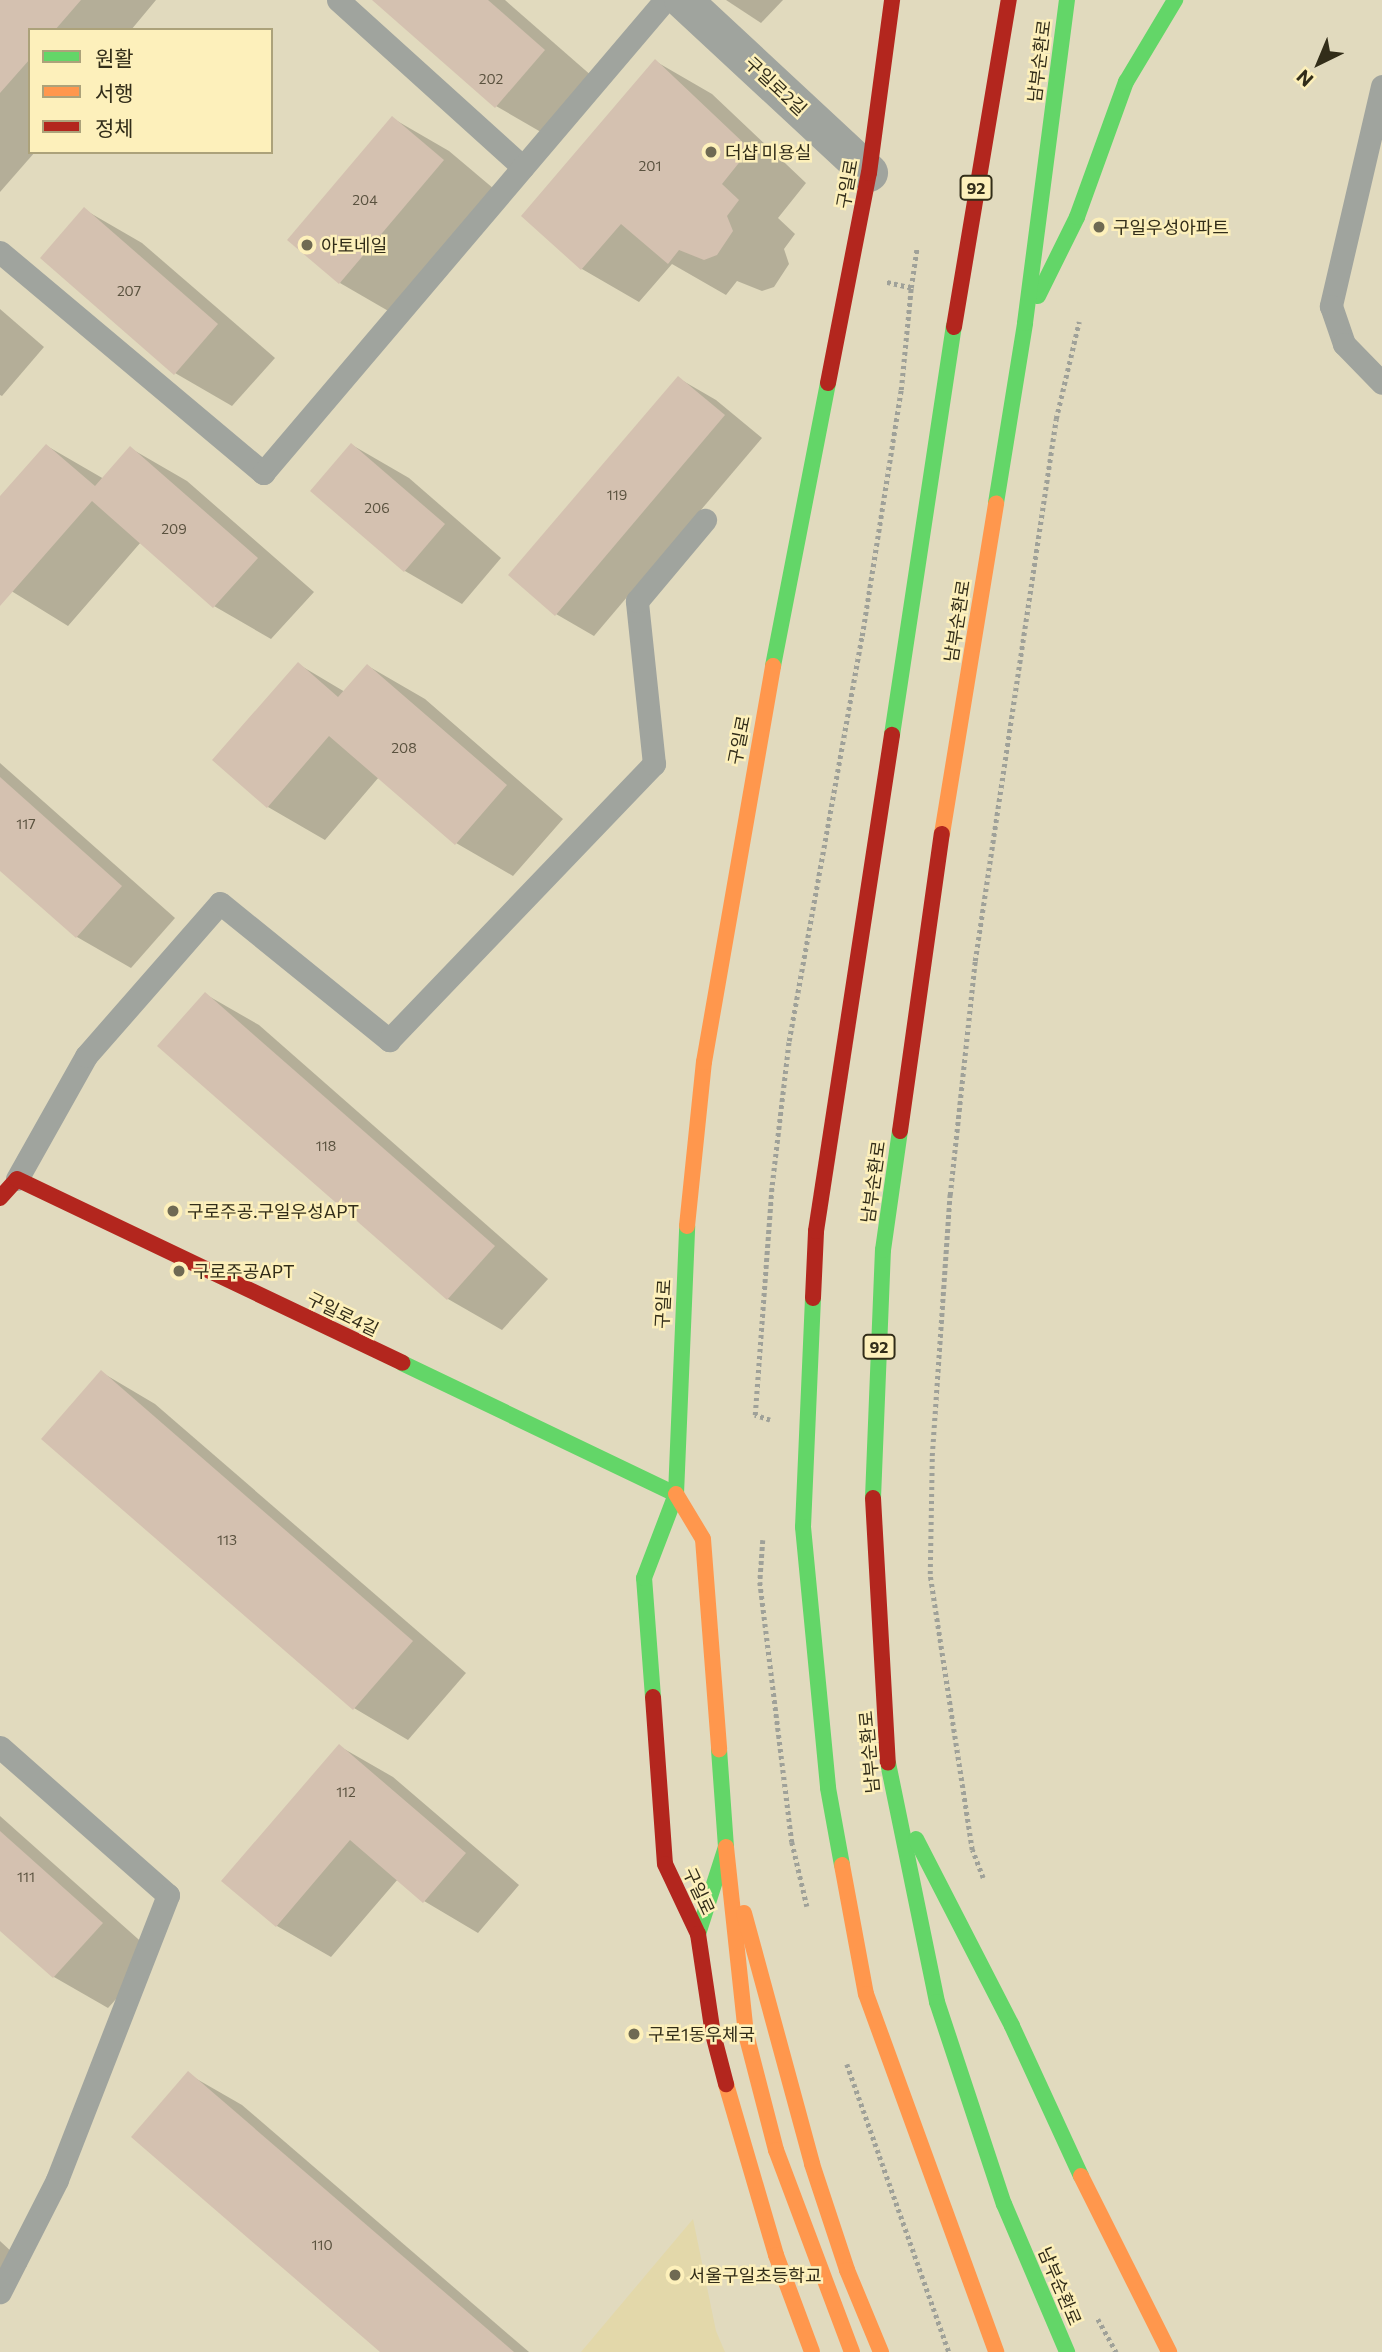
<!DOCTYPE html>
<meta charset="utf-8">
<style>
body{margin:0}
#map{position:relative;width:1382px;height:2352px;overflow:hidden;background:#e1dabe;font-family:Commissioner,"Noto Sans KR",sans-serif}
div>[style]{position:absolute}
.built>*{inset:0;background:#e3d8aa}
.shadow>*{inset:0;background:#0003}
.building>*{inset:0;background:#d4c1b0}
.path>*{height:4.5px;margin-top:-2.25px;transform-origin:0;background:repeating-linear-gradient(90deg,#9fa199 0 3.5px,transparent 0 7px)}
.lane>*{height:23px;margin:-11.5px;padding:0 11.5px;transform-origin:11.5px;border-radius:11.5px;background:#a0a49e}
.street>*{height:38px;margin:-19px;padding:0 19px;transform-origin:19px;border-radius:19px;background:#a0a49e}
.fast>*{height:16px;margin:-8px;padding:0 8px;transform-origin:8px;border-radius:8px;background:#63d668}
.slow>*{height:16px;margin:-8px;padding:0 8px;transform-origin:8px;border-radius:8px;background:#ff974d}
.jam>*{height:16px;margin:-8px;padding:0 8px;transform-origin:8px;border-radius:8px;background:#b3261e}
.dots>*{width:19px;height:19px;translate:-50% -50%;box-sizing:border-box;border:4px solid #fdf0bb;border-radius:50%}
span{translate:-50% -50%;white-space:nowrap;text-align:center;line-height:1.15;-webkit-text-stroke:5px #fdf0bb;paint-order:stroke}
.number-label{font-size:14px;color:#5a523f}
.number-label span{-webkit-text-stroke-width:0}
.shield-label span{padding:2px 5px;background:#fdf0bb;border:2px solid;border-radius:5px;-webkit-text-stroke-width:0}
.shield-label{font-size:16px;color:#322d19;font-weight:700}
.street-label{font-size:18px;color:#322d19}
.poi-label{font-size:18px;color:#322d19}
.left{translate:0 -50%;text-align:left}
.legend{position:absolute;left:28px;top:28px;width:245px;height:126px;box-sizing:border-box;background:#fdf0bb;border:2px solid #aca27a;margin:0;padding:9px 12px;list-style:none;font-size:21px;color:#322d19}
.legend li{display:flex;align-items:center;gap:14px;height:35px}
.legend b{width:35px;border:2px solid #aca27a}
.north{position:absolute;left:1284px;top:28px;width:70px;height:70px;-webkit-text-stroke:5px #fdf0bb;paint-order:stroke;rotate:223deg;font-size:19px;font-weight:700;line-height:28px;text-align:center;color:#322d19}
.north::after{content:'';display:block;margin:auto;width:24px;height:32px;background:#322d19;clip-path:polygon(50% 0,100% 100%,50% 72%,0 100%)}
</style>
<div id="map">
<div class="built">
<div style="clip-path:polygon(693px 2219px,716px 2331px,725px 2352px,581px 2352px)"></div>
</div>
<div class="shadow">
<div style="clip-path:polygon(0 0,156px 0,131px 30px,30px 30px,30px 152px,35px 152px,0 192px)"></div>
<div style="clip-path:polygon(375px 0,505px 0,601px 84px,553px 139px,496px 106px)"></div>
<div style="clip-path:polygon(726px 0,783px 0,761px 23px)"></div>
<div style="clip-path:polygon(655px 61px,712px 94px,806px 183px,778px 218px,795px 234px,784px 249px,789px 264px,774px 287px,762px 291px,737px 281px,726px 295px,672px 264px,639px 302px,582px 269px,523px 216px)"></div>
<div style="clip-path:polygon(392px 118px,449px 151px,500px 194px,397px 316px,340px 283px)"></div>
<div style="clip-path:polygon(85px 210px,142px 243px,275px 358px,232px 406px,175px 373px)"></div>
<div style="clip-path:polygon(0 309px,44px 347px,2px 396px,0 395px)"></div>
<div style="clip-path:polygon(678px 378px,716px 400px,762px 438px,594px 636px,556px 614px)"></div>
<div style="clip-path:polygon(352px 445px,409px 478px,501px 558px,462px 604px,405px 571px)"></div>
<div style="clip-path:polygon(47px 446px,104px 479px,130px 448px,187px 481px,314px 592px,271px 639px,214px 606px,141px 542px,68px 626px,0 584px,0 499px)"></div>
<div style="clip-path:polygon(298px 664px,345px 692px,368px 666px,425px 699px,563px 819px,513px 876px,456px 843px,379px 777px,325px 840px,268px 807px)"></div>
<div style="clip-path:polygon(0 763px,175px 918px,131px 968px,77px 937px,0 868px)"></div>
<div style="clip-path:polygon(205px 994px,259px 1025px,548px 1279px,502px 1330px,448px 1299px,159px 1046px)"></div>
<div style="clip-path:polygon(101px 1372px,155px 1404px,466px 1673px,408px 1740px,354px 1708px)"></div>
<div style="clip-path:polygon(339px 1746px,393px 1777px,519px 1885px,478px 1933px,424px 1901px,398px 1879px,331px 1957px,277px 1926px,224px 1881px)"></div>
<div style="clip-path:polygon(0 1816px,156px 1955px,108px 2008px,54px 1977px,0 1928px)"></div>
<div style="clip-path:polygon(188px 2074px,242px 2105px,529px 2352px,382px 2352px)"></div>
<div style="clip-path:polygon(0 2241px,27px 2266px,0 2296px)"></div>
</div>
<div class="building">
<div style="clip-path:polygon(0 0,81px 0,55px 30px,30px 30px,30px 59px,0 93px)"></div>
<div style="clip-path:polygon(372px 0,488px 0,545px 50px,495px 108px)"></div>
<div style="clip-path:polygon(655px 59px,750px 149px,722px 184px,739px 200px,727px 216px,733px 231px,717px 255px,704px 260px,679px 250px,668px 264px,621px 224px,581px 270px,521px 216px)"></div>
<div style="clip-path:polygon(392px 116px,444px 160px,339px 284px,287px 240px)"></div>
<div style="clip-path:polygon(84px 207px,218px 324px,174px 375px,40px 258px)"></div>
<div style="clip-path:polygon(678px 376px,725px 415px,555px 616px,508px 575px)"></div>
<div style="clip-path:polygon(351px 443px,445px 524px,404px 572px,310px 491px)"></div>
<div style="clip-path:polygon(46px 444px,95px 486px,130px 446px,258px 558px,213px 608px,92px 501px,0 606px,0 496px)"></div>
<div style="clip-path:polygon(298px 662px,338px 697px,367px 664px,507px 785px,455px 845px,329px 736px,267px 808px,212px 760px)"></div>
<div style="clip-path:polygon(0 777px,122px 886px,76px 938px,0 871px)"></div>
<div style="clip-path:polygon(205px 992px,495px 1246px,447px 1300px,157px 1046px)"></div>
<div style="clip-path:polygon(101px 1370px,413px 1641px,353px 1710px,41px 1439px)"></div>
<div style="clip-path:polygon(339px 1744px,466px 1853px,423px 1903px,350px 1840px,276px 1927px,221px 1881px)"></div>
<div style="clip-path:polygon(0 1831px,103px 1923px,53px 1978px,0 1931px)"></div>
<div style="clip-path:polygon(188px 2071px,514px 2352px,380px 2352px,131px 2137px)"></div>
</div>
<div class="path">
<div style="left:911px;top:288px;width:41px;rotate:-81.7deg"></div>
<div style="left:770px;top:1420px;width:16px;rotate:-162deg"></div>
<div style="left:755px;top:1415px;width:231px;rotate:-85.8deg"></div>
<div style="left:772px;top:1185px;width:145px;rotate:-83.3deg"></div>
<div style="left:789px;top:1041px;width:412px;rotate:-79.8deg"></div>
<div style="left:862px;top:636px;width:249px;rotate:-81deg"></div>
<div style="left:901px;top:390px;width:102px;rotate:-84.4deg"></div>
<div style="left:911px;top:288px;width:26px;rotate:-167deg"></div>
<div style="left:763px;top:1540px;width:42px;rotate:94.1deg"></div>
<div style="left:760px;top:1582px;width:262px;rotate:83deg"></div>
<div style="left:792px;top:1842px;width:66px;rotate:76.8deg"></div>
<div style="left:983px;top:1878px;width:30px;rotate:-111deg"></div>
<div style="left:972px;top:1850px;width:279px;rotate:-98.7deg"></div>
<div style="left:930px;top:1574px;width:118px;rotate:-89deg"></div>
<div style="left:932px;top:1456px;width:262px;rotate:-86.1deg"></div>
<div style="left:950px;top:1195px;width:235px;rotate:-83.9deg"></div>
<div style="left:975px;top:961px;width:548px;rotate:-81.5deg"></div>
<div style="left:1056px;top:419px;width:100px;rotate:-76.7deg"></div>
<div style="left:847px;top:2064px;width:306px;rotate:70.5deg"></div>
<div style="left:1098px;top:2319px;width:38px;rotate:61deg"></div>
</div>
<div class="lane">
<div style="left:338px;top:0;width:249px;rotate:42.1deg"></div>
<div style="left:1382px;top:86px;width:226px;rotate:103.1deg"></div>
<div style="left:1331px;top:306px;width:40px;rotate:71.1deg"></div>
<div style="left:1344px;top:344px;width:54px;rotate:45.7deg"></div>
<div style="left:0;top:252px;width:344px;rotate:40deg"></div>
<div style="left:263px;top:473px;width:621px;rotate:-49.64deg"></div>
<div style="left:17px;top:1179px;width:141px;rotate:-60.7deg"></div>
<div style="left:86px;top:1056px;width:203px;rotate:-48.8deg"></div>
<div style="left:220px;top:903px;width:218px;rotate:39deg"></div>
<div style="left:389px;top:1040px;width:383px;rotate:-46.2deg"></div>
<div style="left:654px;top:764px;width:164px;rotate:-96deg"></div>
<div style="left:637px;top:601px;width:106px;rotate:-50deg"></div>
<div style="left:0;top:1747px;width:224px;rotate:41.4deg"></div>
<div style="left:168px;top:1895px;width:306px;rotate:111.3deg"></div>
<div style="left:57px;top:2180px;width:126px;rotate:117deg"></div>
</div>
<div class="street">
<div style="left:683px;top:0;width:254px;rotate:42.9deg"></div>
</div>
<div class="fast">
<div style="left:1038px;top:296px;width:88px;rotate:-63.7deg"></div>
<div style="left:1077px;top:217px;width:144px;rotate:-70.1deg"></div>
<div style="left:1126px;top:82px;width:96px;rotate:-59.1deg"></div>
<div style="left:996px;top:503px;width:182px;rotate:-80.8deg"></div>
<div style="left:1025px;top:323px;width:326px;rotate:-82.6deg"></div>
<div style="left:773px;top:666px;width:288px;rotate:-79deg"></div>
<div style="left:892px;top:735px;width:413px;rotate:-81.4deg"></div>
<div style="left:813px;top:1298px;width:229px;rotate:92.5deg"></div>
<div style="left:803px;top:1527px;width:262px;rotate:84.5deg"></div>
<div style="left:828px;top:1788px;width:78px;rotate:79.7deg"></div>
<div style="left:402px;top:1363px;width:304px;rotate:25.6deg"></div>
<div style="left:873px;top:1498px;width:248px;rotate:-87.7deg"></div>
<div style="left:883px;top:1250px;width:120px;rotate:-81.9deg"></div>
<div style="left:653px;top:1697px;width:119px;rotate:-94.3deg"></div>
<div style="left:644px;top:1578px;width:90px;rotate:-69.1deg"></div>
<div style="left:676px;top:1494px;width:268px;rotate:-87.6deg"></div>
<div style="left:888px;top:1763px;width:244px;rotate:78.4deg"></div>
<div style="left:937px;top:2002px;width:213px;rotate:71.7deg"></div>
<div style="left:1004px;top:2204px;width:161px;rotate:66.9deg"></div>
<div style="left:916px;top:1839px;width:210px;rotate:62.8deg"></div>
<div style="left:1012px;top:2026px;width:165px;rotate:65.3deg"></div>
<div style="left:698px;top:1934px;width:91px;rotate:-72.2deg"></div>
<div style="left:726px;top:1847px;width:98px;rotate:-94.1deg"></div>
</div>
<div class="slow">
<div style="left:942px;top:834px;width:335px;rotate:-80.7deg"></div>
<div style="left:687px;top:1226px;width:165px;rotate:-84.1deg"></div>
<div style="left:704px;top:1062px;width:402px;rotate:-80.1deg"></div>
<div style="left:676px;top:1494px;width:52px;rotate:59deg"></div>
<div style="left:703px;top:1539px;width:211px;rotate:85.6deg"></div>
<div style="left:726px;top:1847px;width:188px;rotate:83.9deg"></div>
<div style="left:746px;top:2034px;width:120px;rotate:75.5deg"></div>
<div style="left:776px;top:2150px;width:216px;rotate:69.4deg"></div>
<div style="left:842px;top:1865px;width:131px;rotate:79.5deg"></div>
<div style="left:866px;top:1994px;width:381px;rotate:70deg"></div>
<div style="left:744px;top:1913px;width:260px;rotate:74.8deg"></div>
<div style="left:812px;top:2164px;width:112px;rotate:71.7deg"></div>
<div style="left:847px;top:2270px;width:89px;rotate:67.5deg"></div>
<div style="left:726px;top:2084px;width:178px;rotate:73.7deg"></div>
<div style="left:776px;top:2255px;width:103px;rotate:69.6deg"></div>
<div style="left:1081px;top:2176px;width:197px;rotate:63.4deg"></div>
</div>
<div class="jam">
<div style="left:954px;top:327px;width:332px;rotate:-80.5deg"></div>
<div style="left:828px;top:383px;width:214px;rotate:-79deg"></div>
<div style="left:869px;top:173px;width:175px;rotate:-82.4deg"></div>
<div style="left:900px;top:1131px;width:300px;rotate:-82deg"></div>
<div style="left:0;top:1198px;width:25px;rotate:-48deg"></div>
<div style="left:17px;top:1179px;width:427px;rotate:25.5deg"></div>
<div style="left:813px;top:1298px;width:67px;rotate:-87.4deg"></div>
<div style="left:816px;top:1231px;width:502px;rotate:-81.29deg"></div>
<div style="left:873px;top:1498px;width:265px;rotate:86.8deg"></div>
<div style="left:653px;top:1697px;width:167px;rotate:85.9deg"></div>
<div style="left:665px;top:1864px;width:77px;rotate:64.8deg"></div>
<div style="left:698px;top:1934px;width:101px;rotate:81.5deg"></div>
<div style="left:713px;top:2034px;width:52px;rotate:75.4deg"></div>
</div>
<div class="dots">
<div style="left:711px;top:152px;background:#6f6a53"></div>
<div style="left:1099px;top:227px;background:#6f6a53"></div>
<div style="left:307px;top:245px;background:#6f6a53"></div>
<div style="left:173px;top:1211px;background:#6f6a53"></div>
<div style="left:179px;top:1271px;background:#6f6a53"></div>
<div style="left:634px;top:2034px;background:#6f6a53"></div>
<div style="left:675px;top:2275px;background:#6f6a53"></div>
</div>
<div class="number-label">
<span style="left:491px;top:79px">202</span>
<span style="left:650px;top:166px">201</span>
<span style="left:365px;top:200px">204</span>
<span style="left:129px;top:291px">207</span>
<span style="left:617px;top:495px">119</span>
<span style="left:377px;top:508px">206</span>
<span style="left:174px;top:529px">209</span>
<span style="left:404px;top:748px">208</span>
<span style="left:26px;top:824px">117</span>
<span style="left:326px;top:1146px">118</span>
<span style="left:227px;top:1540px">113</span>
<span style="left:346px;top:1792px">112</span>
<span style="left:26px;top:1877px">111</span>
<span style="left:322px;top:2245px">110</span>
</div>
<div class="shield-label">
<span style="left:976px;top:188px">92</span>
<span style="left:879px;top:1347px">92</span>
</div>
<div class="street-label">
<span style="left:1039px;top:61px;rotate:-83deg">남부순환로</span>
<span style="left:776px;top:86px;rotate:43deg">구일로2길</span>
<span style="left:847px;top:184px;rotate:-80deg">구일로</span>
<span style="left:957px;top:621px;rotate:-81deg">남부순환로</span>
<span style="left:739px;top:740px;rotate:-79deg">구일로</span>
<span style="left:873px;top:1182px;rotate:-82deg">남부순환로</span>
<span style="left:663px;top:1304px;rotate:-87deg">구일로</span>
<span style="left:343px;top:1314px;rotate:26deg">구일로4길</span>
<span style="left:869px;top:1752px;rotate:-95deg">남부순환로</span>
<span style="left:699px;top:1891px;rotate:65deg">구일로</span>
<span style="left:1060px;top:2286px;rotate:67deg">남부순환로</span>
</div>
<div class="poi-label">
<span class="left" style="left:725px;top:152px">더샵 미용실</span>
<span class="left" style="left:1113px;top:227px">구일우성아파트</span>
<span class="left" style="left:321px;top:245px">아토네일</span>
<span class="left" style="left:187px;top:1211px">구로주공.구일우성APT</span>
<span class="left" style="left:193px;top:1271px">구로주공APT</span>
<span class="left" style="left:648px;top:2034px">구로1동우체국</span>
<span class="left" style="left:689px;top:2275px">서울구일초등학교</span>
</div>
<ul class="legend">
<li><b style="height:9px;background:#63d668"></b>원활</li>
<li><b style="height:9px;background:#ff974d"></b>서행</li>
<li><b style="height:9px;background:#b3261e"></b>정체</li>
</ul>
<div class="north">N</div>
</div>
